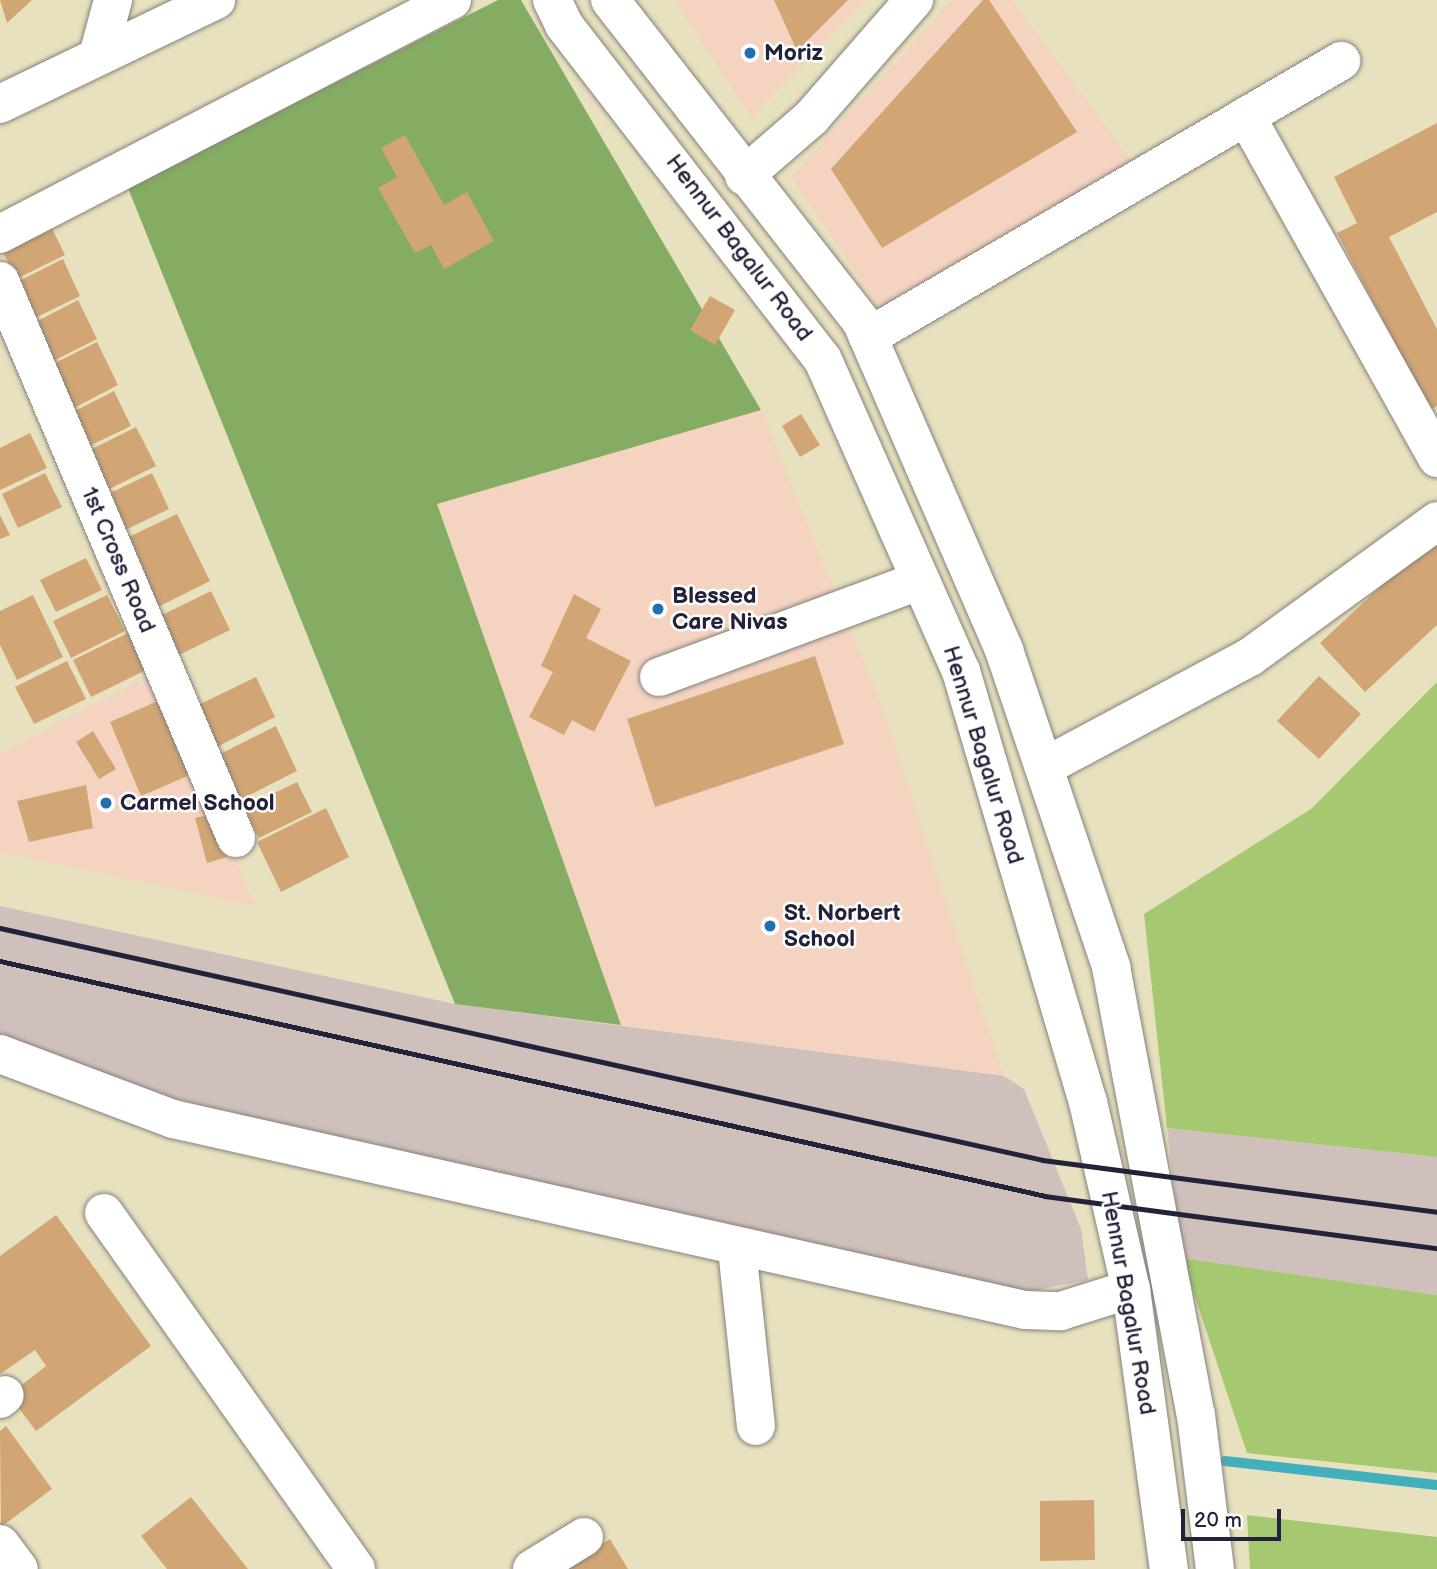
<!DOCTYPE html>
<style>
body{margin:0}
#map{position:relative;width:1437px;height:1569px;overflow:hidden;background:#e8e1bf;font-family:"Balsamiq Sans",sans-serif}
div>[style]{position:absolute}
.built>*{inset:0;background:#f4d3c1}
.industrial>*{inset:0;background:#d0c0bc}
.green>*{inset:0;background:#a5c871}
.forest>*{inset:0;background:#84ac63}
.stream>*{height:10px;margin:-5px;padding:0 5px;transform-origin:5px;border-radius:5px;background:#41b0bc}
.building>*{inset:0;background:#d2a574}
.roads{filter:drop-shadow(0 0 2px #85827d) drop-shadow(0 0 2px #85827d)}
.minor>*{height:38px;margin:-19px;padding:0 19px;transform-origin:19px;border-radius:19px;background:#fff}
.major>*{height:38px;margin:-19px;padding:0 19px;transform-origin:19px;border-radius:19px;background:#fff}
.rail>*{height:5px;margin:-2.5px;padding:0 2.5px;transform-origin:2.5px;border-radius:2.5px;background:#22223b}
.dots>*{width:19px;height:19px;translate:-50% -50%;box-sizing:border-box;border:4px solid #fff;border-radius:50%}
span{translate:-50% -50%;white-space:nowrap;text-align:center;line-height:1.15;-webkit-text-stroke:5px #fff;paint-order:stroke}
.poi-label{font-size:23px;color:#22223b;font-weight:700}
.left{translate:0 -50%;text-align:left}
.street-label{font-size:23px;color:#22223b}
.scale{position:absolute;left:1181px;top:1509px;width:100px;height:32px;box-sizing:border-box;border:4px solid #22223b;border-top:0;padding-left:9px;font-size:21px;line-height:24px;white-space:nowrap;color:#22223b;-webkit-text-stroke:5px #fff;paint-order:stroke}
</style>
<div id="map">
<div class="built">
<div style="clip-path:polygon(675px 0,866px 0,751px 118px)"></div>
<div style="clip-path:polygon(952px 0,1012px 0,1147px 182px,895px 331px,791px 177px)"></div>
<div style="clip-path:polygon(761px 410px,885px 715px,1004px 1076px,621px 1025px,437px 504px)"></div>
<div style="clip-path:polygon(156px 672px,255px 906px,0 852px,0 753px)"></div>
</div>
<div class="industrial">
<div style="clip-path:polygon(0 906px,455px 1004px,1004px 1076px,1024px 1089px,1081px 1229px,1088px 1280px,1010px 1295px,158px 1095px,0 1051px)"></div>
<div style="clip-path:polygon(1167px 1128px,1437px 1157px,1437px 1295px,1182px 1258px)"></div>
</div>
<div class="green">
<div style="clip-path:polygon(1437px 682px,1437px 1157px,1167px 1128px,1144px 914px,1311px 809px)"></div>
<div style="clip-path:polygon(1182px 1258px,1437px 1295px,1437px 1473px,1247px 1453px)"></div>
<div style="clip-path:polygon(1247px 1515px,1437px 1537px,1437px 1569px,1250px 1569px)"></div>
</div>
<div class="forest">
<div style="clip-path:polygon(498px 0,521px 0,761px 410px,437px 504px,621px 1025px,455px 1004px,128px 188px)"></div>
</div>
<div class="stream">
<div style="left:1225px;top:1461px;width:213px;rotate:6.5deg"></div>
</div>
<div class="building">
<div style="clip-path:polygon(0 0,32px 0,7px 23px)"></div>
<div style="clip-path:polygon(774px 0,848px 0,797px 51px)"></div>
<div style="clip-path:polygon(983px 0,989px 0,1077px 132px,882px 248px,831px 169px)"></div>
<div style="clip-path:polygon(1437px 123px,1437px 212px,1389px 237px,1437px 329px,1437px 406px,1430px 410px,1337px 233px,1357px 223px,1334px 177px)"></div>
<div style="clip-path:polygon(405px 135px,444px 205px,467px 192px,494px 241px,444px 269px,431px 245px,415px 253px,378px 188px,397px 177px,381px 148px)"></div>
<div style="clip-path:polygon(47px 218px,65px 255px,16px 279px,0 246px)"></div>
<div style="clip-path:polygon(63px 259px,80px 296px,33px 319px,15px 283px)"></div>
<div style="clip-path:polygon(710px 296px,735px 310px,715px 345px,690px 330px)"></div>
<div style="clip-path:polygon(78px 300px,97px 339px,49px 363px,30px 325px)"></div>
<div style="clip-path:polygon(97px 342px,118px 385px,70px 410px,49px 366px)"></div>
<div style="clip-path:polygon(114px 391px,131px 426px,83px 449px,67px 415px)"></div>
<div style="clip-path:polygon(801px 414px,820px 445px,800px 457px,782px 426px)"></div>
<div style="clip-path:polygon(136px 427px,156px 466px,103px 492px,84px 453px)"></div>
<div style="clip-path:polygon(30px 433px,47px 468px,0 490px,0 448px)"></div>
<div style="clip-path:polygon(45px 473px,62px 507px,18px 528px,2px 494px)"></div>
<div style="clip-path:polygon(152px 473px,169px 509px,123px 531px,106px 495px)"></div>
<div style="clip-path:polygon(177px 514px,210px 581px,154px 609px,120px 541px)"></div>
<div style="clip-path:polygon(0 515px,10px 535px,0 539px)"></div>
<div style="clip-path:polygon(1437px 534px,1437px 625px,1365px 692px,1320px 643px)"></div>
<div style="clip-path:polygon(86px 558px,102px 590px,56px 612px,40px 580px)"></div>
<div style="clip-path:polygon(211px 591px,230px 630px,179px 655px,160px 616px)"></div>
<div style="clip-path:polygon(574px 594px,601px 609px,586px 638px,631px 661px,594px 732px,572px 720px,564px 735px,529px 717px,553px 672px,541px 666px)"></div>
<div style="clip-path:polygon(33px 595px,63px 657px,17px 680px,0 645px,0 611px)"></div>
<div style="clip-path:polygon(107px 595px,125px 631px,71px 658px,53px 621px)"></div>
<div style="clip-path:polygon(128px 633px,146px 670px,91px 697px,73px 660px)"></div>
<div style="clip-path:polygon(815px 656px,844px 744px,655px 807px,627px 719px)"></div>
<div style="clip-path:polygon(67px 661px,86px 699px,34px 724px,15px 687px)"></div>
<div style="clip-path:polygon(1319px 676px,1361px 714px,1319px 759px,1277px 721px)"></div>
<div style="clip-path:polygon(256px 677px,275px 717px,217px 747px,196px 706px)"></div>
<div style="clip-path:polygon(167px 697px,199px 771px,141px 796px,110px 722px)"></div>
<div style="clip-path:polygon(276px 726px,297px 771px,238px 801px,216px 756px)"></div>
<div style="clip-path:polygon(93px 731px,116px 769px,99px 779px,76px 742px)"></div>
<div style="clip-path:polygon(297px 782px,312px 812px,259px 838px,244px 808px)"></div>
<div style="clip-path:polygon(86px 785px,93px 828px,29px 842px,17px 801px)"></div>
<div style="clip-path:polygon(326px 808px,349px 857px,281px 892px,257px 842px)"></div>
<div style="clip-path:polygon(215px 813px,227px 857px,207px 863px,195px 818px)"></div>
<div style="clip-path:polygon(56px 1215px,151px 1346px,36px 1431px,9px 1395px,46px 1366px,35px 1350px,0 1374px,0 1256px)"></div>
<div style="clip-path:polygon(6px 1426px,52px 1489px,1px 1527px,0 1431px)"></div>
<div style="clip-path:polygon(191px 1497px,248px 1569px,167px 1569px,141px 1536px)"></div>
<div style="clip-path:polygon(1094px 1500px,1095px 1560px,1040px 1561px,1040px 1501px)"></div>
<div style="clip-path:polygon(610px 1539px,628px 1569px,560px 1569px)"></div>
</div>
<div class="roads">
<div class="minor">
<div style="left:99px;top:52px;width:54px;rotate:-74.9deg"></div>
<div style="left:0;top:104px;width:240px;rotate:-25.7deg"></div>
<div style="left:1246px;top:116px;width:392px;rotate:60.8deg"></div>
<div style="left:744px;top:176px;width:89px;rotate:-40.9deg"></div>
<div style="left:811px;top:118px;width:157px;rotate:-48.9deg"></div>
<div style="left:0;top:234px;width:509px;rotate:-27.37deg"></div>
<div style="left:0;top:281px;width:605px;rotate:67.04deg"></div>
<div style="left:868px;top:337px;width:548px;rotate:-30.26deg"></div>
<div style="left:659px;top:677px;width:279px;rotate:-20.3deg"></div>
<div style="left:1044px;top:767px;width:234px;rotate:-28.1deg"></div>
<div style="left:1250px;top:657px;width:231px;rotate:-36deg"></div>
<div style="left:0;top:1054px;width:185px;rotate:20.6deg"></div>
<div style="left:173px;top:1119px;width:873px;rotate:12.64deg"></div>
<div style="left:1025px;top:1310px;width:36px;rotate:2deg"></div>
<div style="left:1061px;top:1311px;width:73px;rotate:-17.4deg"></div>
<div style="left:104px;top:1213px;width:436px;rotate:54.7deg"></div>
<div style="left:737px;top:1249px;width:178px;rotate:83.9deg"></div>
<div style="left:0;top:1399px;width:6px;rotate:-39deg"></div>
<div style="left:0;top:1544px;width:31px;rotate:53deg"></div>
<div style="left:532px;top:1569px;width:61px;rotate:-31.6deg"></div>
</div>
<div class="major">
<div style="left:552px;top:0;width:28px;rotate:64deg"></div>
<div style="left:564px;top:25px;width:423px;rotate:52.3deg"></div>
<div style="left:823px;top:360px;width:340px;rotate:66.1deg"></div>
<div style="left:961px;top:671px;width:449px;rotate:73.6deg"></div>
<div style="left:1088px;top:1102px;width:192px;rotate:77.1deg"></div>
<div style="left:1131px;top:1289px;width:283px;rotate:82.3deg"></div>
<div style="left:610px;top:0;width:410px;rotate:52deg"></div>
<div style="left:862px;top:323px;width:357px;rotate:66.5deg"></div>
<div style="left:1004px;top:650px;width:335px;rotate:71.3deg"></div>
<div style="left:1111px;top:967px;width:456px;rotate:79.3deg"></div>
<div style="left:1196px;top:1415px;width:155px;rotate:83deg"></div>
</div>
</div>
<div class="rail">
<div style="left:0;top:928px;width:1068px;rotate:12.54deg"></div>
<div style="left:1043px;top:1160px;width:397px;rotate:7.5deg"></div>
<div style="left:0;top:961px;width:1071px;rotate:12.67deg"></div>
<div style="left:1045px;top:1196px;width:395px;rotate:7.6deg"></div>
</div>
<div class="dots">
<div style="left:750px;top:53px;background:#1f6fb2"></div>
<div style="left:658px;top:609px;background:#1f6fb2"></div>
<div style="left:106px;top:803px;background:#1f6fb2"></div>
<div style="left:770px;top:926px;background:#1f6fb2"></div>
</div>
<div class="poi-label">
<span class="left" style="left:764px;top:53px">Moriz</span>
<span class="left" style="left:672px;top:609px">Blessed<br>Care Nivas</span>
<span class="left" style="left:120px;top:803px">Carmel School</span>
<span class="left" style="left:784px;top:926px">St. Norbert<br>School</span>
</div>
<div class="street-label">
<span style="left:739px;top:248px;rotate:53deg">Hennur Bagalur Road</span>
<span style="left:118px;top:560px;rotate:67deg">1st Cross Road</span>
<span style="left:983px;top:755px;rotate:73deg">Hennur Bagalur Road</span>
<span style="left:1128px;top:1303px;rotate:80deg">Hennur Bagalur Road</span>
</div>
<div class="scale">20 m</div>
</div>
